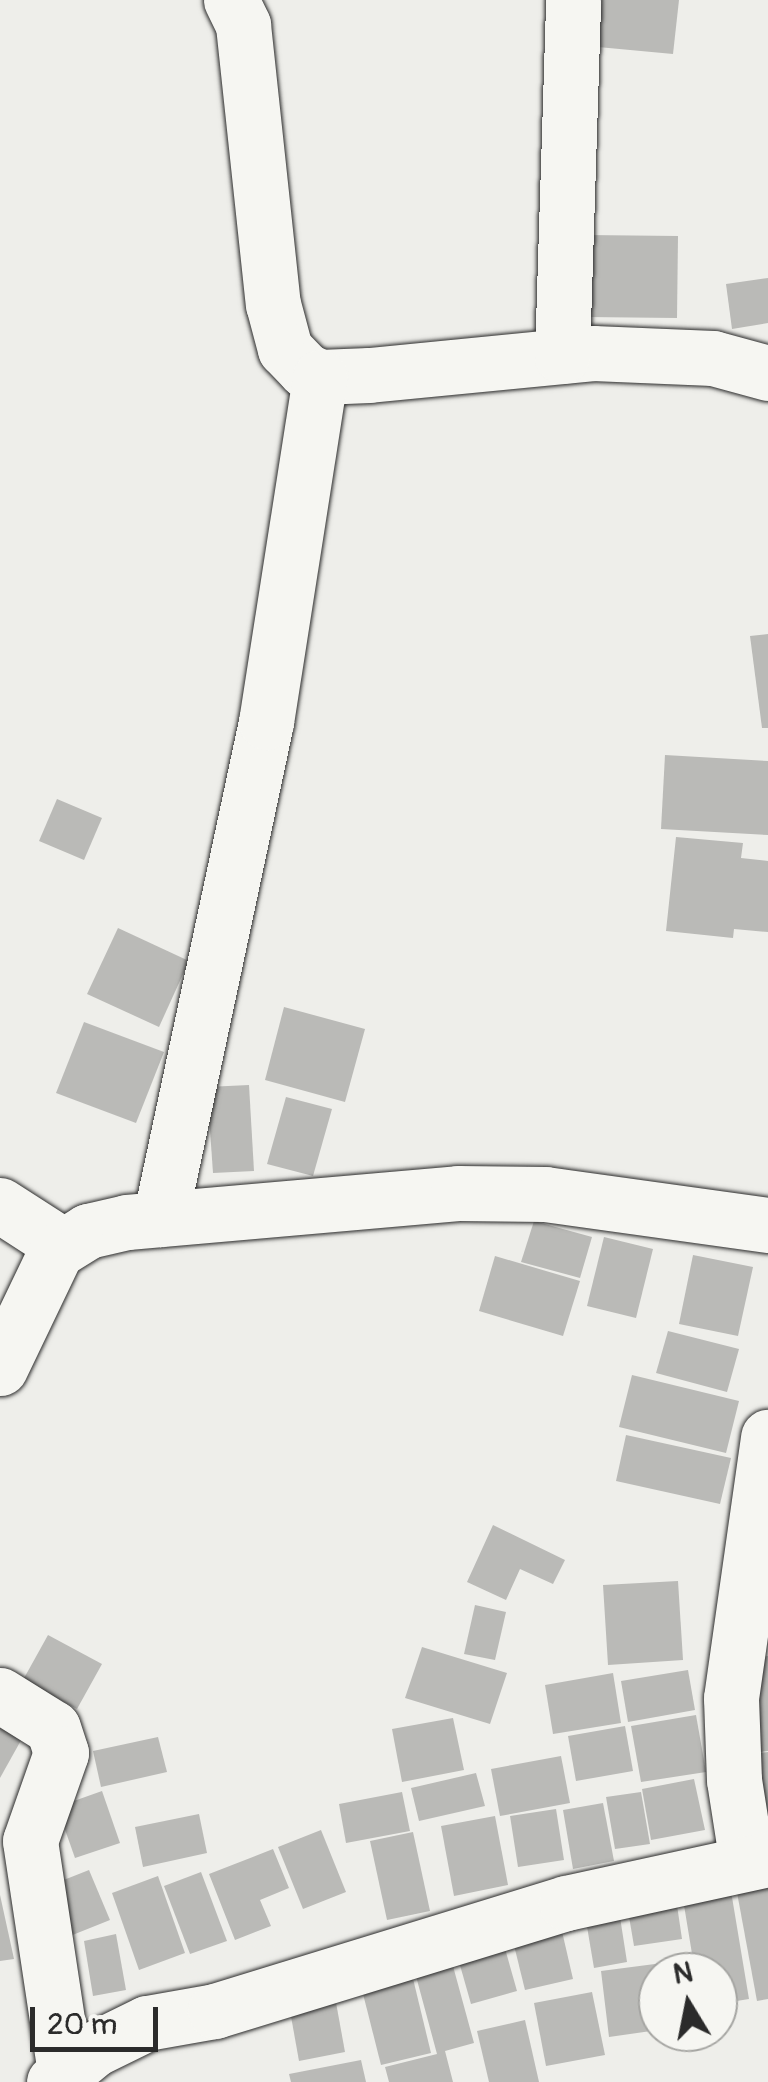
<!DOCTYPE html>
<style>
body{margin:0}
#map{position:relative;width:768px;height:2082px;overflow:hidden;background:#eeeeea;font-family:Pangolin,sans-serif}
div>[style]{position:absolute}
.building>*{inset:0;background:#babab7}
.roads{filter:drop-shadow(0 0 2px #2b2b2b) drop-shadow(0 0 2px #2b2b2b)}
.minor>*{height:55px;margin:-27.5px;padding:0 27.5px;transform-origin:27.5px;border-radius:27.5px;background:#f6f6f2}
span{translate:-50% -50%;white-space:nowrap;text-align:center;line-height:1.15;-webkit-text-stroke:8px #f6f6f2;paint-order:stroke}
.north{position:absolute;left:638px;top:1952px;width:100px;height:100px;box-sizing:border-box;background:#f6f6f2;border:2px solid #a5a5a2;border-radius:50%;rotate:350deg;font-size:28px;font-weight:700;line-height:40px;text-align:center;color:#2b2b2b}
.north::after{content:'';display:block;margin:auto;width:35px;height:45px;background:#2b2b2b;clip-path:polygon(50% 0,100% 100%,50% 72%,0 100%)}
.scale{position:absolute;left:30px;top:2007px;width:128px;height:45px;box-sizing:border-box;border:5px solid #2b2b2b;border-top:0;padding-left:12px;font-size:30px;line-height:35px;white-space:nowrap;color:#2b2b2b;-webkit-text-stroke:8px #f6f6f2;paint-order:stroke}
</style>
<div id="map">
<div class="building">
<div style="clip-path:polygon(602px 0,679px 0,673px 54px,598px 47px)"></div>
<div style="clip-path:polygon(587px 235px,678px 236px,677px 318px,585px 317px)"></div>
<div style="clip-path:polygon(768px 278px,768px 323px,732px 329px,726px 284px)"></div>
<div style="clip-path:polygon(768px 634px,768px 728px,762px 728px,750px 636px)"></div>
<div style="clip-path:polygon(665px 755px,768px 761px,768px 835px,661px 829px)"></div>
<div style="clip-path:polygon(57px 799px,102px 818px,84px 860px,39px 841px)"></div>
<div style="clip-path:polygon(676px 837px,743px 843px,741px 858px,768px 861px,768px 932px,734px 929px,733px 938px,666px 931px)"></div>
<div style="clip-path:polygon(118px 928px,189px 961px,159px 1027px,87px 994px)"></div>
<div style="clip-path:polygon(284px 1007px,365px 1029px,345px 1102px,265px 1080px)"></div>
<div style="clip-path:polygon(84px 1022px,164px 1052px,136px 1123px,56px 1093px)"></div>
<div style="clip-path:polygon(249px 1085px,254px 1171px,213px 1173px,207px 1087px)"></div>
<div style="clip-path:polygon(286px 1097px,332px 1109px,313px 1176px,267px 1164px)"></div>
<div style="clip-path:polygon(534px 1221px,592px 1237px,580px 1278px,521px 1262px)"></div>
<div style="clip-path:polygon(604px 1237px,653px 1249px,636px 1318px,587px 1306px)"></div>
<div style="clip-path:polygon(693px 1255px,753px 1267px,738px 1336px,679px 1324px)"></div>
<div style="clip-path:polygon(495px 1256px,580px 1281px,563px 1336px,479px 1311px)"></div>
<div style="clip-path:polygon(668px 1331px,739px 1349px,727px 1392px,656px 1373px)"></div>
<div style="clip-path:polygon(632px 1375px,739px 1401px,726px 1453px,619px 1427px)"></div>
<div style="clip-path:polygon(626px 1435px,731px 1458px,720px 1504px,616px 1481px)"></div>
<div style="clip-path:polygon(493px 1525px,565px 1560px,553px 1584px,520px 1569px,506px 1600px,467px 1582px)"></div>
<div style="clip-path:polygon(678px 1581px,683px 1660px,608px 1665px,603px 1585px)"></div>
<div style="clip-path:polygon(475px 1605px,506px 1612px,495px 1660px,464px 1654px)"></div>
<div style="clip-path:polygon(48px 1635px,102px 1664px,77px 1709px,23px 1680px)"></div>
<div style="clip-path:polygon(422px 1647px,507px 1673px,490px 1724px,405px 1698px)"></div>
<div style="clip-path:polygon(768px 1656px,768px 1751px,747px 1753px,737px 1659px)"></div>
<div style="clip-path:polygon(688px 1670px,695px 1710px,628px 1722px,621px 1681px)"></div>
<div style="clip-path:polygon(613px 1673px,621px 1723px,553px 1734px,545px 1685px)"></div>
<div style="clip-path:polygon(0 1711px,29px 1726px,0 1778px)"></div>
<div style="clip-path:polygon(696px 1715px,706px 1772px,641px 1782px,631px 1726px)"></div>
<div style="clip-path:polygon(453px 1718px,464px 1770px,402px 1782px,392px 1729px)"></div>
<div style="clip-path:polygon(625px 1726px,633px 1771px,576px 1781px,568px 1736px)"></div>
<div style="clip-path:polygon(158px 1737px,167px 1772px,101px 1787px,93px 1751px)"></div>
<div style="clip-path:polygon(768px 1752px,768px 1828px,740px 1756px)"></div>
<div style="clip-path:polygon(561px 1756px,570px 1803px,500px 1816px,491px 1769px)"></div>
<div style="clip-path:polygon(476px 1773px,485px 1806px,419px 1821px,411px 1788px)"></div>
<div style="clip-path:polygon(694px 1779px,705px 1830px,651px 1840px,642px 1789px)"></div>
<div style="clip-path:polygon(102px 1791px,120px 1843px,75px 1858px,57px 1807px)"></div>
<div style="clip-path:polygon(402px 1792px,410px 1831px,346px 1843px,339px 1804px)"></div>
<div style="clip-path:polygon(641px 1792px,650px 1844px,615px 1849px,606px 1797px)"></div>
<div style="clip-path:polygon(603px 1803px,614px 1861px,573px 1869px,563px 1810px)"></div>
<div style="clip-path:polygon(556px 1809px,564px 1860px,518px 1867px,510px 1816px)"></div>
<div style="clip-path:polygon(199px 1814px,207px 1853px,143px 1867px,135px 1827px)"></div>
<div style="clip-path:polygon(495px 1816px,508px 1885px,454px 1896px,441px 1826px)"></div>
<div style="clip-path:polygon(321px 1830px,346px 1892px,303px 1909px,278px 1847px)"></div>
<div style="clip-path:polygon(413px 1832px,430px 1911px,387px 1920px,370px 1841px)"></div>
<div style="clip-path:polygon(273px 1849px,289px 1888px,260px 1900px,271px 1926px,235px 1940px,209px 1874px)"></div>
<div style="clip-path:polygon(89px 1870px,110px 1920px,65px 1938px,46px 1887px)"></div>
<div style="clip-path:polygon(201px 1872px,227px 1941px,190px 1954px,164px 1886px)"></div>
<div style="clip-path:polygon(158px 1876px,185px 1953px,139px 1970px,112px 1893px)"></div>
<div style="clip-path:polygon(729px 1879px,749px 1999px,718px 2004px,718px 1972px,695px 1972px,681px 1887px)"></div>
<div style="clip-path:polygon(768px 1881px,768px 1999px,757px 2001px,736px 1887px)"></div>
<div style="clip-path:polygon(674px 1885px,682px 1939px,634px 1946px,625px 1893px)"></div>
<div style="clip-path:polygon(0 1895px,14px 1959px,0 1961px)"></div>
<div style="clip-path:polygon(617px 1898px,627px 1962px,594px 1968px,583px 1903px)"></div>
<div style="clip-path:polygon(558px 1914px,573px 1979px,525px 1990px,509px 1925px)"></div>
<div style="clip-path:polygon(500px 1931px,517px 1991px,471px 2004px,454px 1944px)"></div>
<div style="clip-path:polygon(116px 1934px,126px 1990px,93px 1996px,84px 1941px)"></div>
<div style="clip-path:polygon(447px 1944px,474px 2043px,445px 2051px,453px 2082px,389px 2082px,385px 2067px,437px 2054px,410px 1954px)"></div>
<div style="clip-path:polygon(408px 1958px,431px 2053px,381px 2065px,357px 1970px)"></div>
<div style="clip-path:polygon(678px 1961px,680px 1972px,658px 1972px,658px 2030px,609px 2037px,601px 1971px)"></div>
<div style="clip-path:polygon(333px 1986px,345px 2052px,299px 2061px,287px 1994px)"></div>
<div style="clip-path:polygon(592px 1992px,605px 2055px,546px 2066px,534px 2003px)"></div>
<div style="clip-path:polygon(525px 2020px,539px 2082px,489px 2082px,477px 2031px)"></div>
<div style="clip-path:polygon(361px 2060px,366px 2082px,291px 2082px,289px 2074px)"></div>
</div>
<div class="roads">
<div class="minor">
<div style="left:231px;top:0;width:28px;rotate:64deg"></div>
<div style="left:243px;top:25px;width:281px;rotate:83.9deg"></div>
<div style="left:273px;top:304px;width:47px;rotate:75.1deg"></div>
<div style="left:285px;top:349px;width:29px;rotate:46deg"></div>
<div style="left:305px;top:370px;width:17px;rotate:25deg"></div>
<div style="left:320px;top:377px;width:49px;rotate:-2.3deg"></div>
<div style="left:369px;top:375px;width:225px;rotate:-5.6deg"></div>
<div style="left:593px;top:353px;width:120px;rotate:2.4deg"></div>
<div style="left:713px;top:358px;width:57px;rotate:15.3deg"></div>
<div style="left:562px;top:356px;width:356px;rotate:-88.2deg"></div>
<div style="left:0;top:1205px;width:74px;rotate:32.8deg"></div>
<div style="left:160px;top:1219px;width:508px;rotate:-77.96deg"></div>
<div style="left:266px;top:722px;width:349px;rotate:-81.1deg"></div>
<div style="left:0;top:1368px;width:130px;rotate:-64.4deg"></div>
<div style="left:56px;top:1251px;width:38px;rotate:-32deg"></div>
<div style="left:88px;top:1231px;width:40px;rotate:-13deg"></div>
<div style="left:127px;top:1222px;width:332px;rotate:-5deg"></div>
<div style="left:458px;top:1193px;width:87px;rotate:0.7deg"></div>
<div style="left:545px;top:1194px;width:225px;rotate:7.9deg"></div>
<div style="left:0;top:1695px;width:62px;rotate:31.9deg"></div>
<div style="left:53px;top:1728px;width:26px;rotate:72deg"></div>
<div style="left:61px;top:1753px;width:93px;rotate:109.4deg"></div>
<div style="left:30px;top:1841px;width:234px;rotate:81.4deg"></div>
<div style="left:747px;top:1863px;width:84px;rotate:-98.9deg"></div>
<div style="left:734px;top:1780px;width:82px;rotate:-92.1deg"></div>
<div style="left:731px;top:1698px;width:264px;rotate:-81.9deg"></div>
<div style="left:54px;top:2082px;width:52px;rotate:-39.5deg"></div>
<div style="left:94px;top:2049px;width:59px;rotate:-26.1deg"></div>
<div style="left:147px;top:2023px;width:69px;rotate:-10deg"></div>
<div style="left:215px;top:2011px;width:367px;rotate:-17.1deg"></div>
<div style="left:566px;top:1903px;width:207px;rotate:-12.3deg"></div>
</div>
</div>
<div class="north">N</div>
<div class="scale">20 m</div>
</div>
